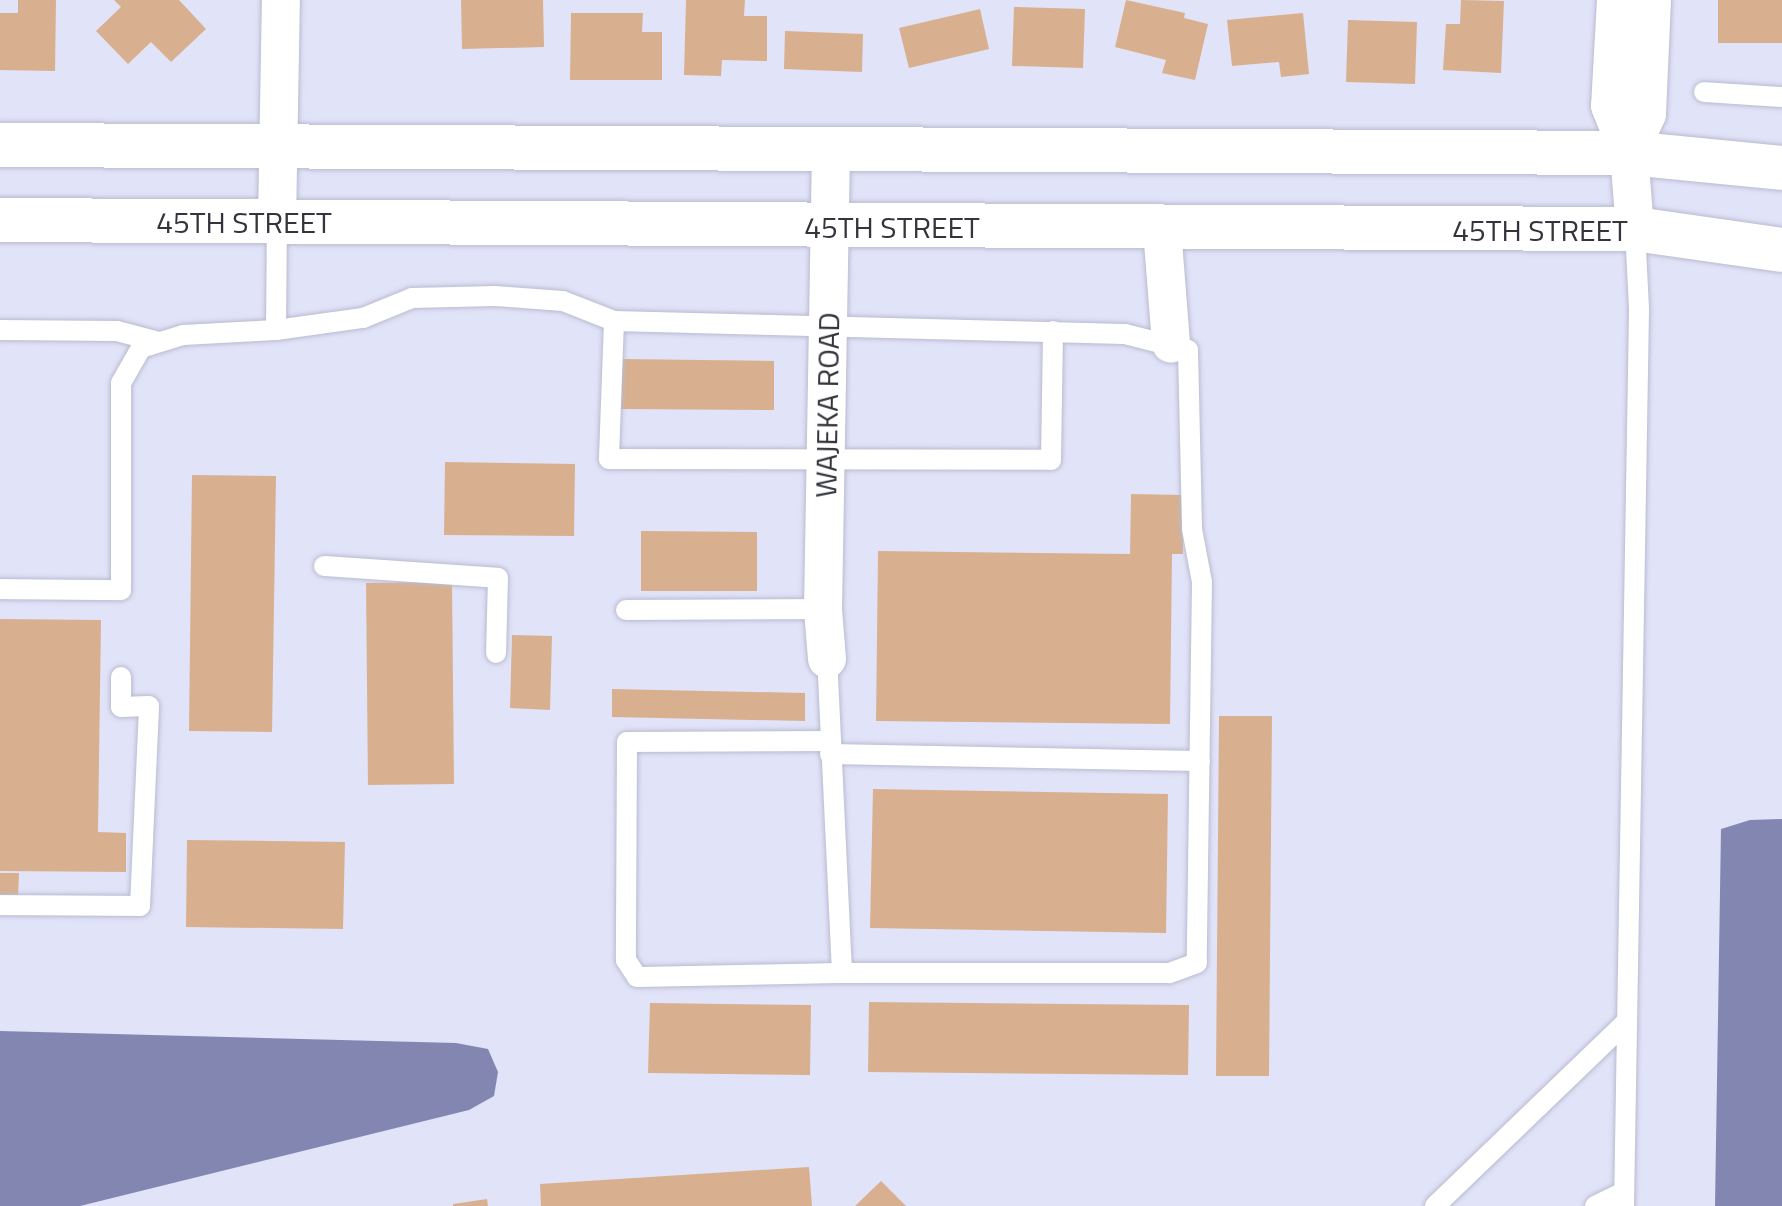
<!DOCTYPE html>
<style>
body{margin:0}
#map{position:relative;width:1782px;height:1206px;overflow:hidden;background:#e1e3f8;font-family:"Titillium Web",sans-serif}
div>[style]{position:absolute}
.water>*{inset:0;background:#8486b2}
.building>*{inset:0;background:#d8b08f}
.roads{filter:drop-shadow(0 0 2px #b9bbcf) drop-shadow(0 0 2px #b9bbcf)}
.lane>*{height:20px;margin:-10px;padding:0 10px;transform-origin:10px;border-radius:10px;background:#fff}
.street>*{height:38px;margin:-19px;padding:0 19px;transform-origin:19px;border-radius:19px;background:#fff}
.secondary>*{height:44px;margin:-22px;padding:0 22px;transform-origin:22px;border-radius:22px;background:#fff}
span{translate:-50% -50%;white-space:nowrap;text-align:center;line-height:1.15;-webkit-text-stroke:7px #fff;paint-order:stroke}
.street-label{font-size:30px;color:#33343c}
</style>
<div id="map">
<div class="water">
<div style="clip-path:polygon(1782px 819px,1782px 1206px,1715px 1206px,1721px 829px,1750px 820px)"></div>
<div style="clip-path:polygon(0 1031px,456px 1043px,488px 1049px,498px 1072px,494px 1096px,469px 1110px,80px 1206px,0 1206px)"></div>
</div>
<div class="building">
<div style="clip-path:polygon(18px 0,56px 0,55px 71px,0 70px,0 13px,18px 13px)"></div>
<div style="clip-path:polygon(114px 0,179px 0,206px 29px,171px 62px,151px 42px,128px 64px,96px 31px,121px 7px)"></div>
<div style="clip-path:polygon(461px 0,543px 0,544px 47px,462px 49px)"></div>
<div style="clip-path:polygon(686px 0,745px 0,744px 16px,767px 16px,767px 61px,722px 60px,721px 76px,684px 75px)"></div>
<div style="clip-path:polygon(1126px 0,1185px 13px,1184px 18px,1208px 24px,1195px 80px,1162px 73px,1166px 60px,1115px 47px)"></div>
<div style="clip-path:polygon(1461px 0,1504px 1px,1501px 73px,1443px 70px,1446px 24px,1460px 24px)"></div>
<div style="clip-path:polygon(1718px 0,1782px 0,1782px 43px,1718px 43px)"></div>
<div style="clip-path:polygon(1014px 7px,1085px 9px,1083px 68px,1012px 66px)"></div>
<div style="clip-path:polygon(980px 9px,989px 49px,909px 68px,899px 28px)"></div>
<div style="clip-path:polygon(571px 13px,643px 13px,642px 32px,662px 32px,662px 80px,570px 80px)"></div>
<div style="clip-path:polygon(1303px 13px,1309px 74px,1281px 77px,1279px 62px,1232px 66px,1227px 20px)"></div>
<div style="clip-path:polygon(1348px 20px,1417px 22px,1415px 84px,1346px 82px)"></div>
<div style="clip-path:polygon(785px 31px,863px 34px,862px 72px,784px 69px)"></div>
<div style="clip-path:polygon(622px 359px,774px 361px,774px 410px,621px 409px)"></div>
<div style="clip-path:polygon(445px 462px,575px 464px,574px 536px,444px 535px)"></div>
<div style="clip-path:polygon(192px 475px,276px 476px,272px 732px,189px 731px)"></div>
<div style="clip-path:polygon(1131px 494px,1183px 495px,1183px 554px,1172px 554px,1170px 724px,876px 721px,878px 551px,1130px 554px)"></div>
<div style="clip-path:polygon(641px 531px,757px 532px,757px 591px,641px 591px)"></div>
<div style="clip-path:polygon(452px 582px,454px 784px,368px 785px,366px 583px)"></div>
<div style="clip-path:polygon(0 619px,101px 620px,98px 832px,126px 833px,126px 872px,0 871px)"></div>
<div style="clip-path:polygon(512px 635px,552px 636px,550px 710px,510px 708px)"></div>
<div style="clip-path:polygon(612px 689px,805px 693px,805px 721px,612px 717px)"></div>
<div style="clip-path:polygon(1219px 716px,1272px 716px,1269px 1076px,1216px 1076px)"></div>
<div style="clip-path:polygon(873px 789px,1168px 794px,1166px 933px,870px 928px)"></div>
<div style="clip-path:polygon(187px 840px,345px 842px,343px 929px,186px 927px)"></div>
<div style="clip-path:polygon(0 873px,19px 873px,18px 897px,0 896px)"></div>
<div style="clip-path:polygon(869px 1002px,1189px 1005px,1188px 1075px,868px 1072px)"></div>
<div style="clip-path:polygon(650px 1003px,811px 1005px,810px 1075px,648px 1073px)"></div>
<div style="clip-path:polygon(809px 1167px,812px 1206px,541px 1206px,540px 1184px)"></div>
<div style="clip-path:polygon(881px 1181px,906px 1206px,855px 1206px)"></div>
<div style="clip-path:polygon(487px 1199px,488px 1206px,453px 1206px,453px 1204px)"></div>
</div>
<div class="roads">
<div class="lane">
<div style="left:1704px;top:92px;width:78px;rotate:3.7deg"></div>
<div style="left:614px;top:321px;width:138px;rotate:92.1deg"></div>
<div style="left:609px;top:459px;width:442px;rotate:0.1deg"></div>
<div style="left:1051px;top:460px;width:129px;rotate:-89.1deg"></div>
<div style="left:0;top:330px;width:117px;rotate:0.5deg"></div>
<div style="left:117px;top:331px;width:43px;rotate:14.7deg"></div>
<div style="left:276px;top:330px;width:88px;rotate:-7.9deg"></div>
<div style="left:363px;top:318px;width:53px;rotate:-22.2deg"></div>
<div style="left:412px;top:298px;width:83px;rotate:-1.4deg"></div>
<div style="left:495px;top:296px;width:68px;rotate:4.2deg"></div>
<div style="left:563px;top:301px;width:55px;rotate:21.4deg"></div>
<div style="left:614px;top:321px;width:511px;rotate:1.46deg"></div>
<div style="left:1125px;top:334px;width:65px;rotate:14.3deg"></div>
<div style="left:1188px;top:350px;width:179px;rotate:88.7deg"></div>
<div style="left:1192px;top:529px;width:54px;rotate:79.3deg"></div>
<div style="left:1202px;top:582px;width:381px;rotate:90.8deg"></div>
<div style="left:1197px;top:963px;width:30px;rotate:160deg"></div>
<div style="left:1169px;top:973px;width:327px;rotate:180deg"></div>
<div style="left:842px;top:973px;width:314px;rotate:-92.7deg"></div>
<div style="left:324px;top:566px;width:174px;rotate:3.9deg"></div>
<div style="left:498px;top:578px;width:75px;rotate:91.5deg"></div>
<div style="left:0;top:589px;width:121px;rotate:0.5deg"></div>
<div style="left:121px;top:590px;width:207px;rotate:-90deg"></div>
<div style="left:121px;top:383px;width:40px;rotate:-60.3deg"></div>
<div style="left:141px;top:348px;width:44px;rotate:-17.2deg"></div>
<div style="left:183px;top:335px;width:93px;rotate:-3.1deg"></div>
<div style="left:276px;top:330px;width:107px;rotate:-89.5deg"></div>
<div style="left:626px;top:610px;width:197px;rotate:-0.3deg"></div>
<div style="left:829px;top:741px;width:202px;rotate:179.7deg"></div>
<div style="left:627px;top:742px;width:218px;rotate:90.3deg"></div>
<div style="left:626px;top:960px;width:20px;rotate:57deg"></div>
<div style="left:637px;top:977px;width:205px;rotate:-1.1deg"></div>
<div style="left:830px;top:754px;width:370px;rotate:1.1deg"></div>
<div style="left:0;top:905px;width:140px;rotate:0.4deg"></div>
<div style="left:140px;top:906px;width:200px;rotate:-87.4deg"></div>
<div style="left:149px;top:706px;width:28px;rotate:178deg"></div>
<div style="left:121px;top:707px;width:30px;rotate:-90deg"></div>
<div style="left:1435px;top:1206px;width:265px;rotate:-43.9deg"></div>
<div style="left:1595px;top:1206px;width:32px;rotate:-26deg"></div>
<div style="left:1624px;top:1206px;width:898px;rotate:-89.04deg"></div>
<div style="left:1639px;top:308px;width:79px;rotate:-92.9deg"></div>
</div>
<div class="street">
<div style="left:1616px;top:0;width:106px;rotate:93.2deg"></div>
<div style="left:1610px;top:106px;width:51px;rotate:68deg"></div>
<div style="left:1629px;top:153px;width:76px;rotate:85.5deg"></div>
<div style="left:1629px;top:153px;width:43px;rotate:-65.2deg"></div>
<div style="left:1647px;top:114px;width:114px;rotate:-87.5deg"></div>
<div style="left:277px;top:223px;width:223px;rotate:-89deg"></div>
<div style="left:1162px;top:229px;width:115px;rotate:85.5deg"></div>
<div style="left:827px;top:659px;width:50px;rotate:-94.6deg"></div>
<div style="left:823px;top:609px;width:458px;rotate:-89deg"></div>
</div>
<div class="secondary">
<div style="left:0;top:145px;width:1629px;rotate:0.28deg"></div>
<div style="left:1629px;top:153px;width:154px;rotate:5.6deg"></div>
<div style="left:0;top:220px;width:1635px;rotate:0.32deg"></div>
<div style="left:1635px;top:229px;width:148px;rotate:8.1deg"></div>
</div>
</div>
<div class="street-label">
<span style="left:244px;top:222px">45TH STREET</span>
<span style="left:892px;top:227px">45TH STREET</span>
<span style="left:1540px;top:230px">45TH STREET</span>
<span style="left:827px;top:405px;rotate:-89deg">WAJEKA ROAD</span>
</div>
</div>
